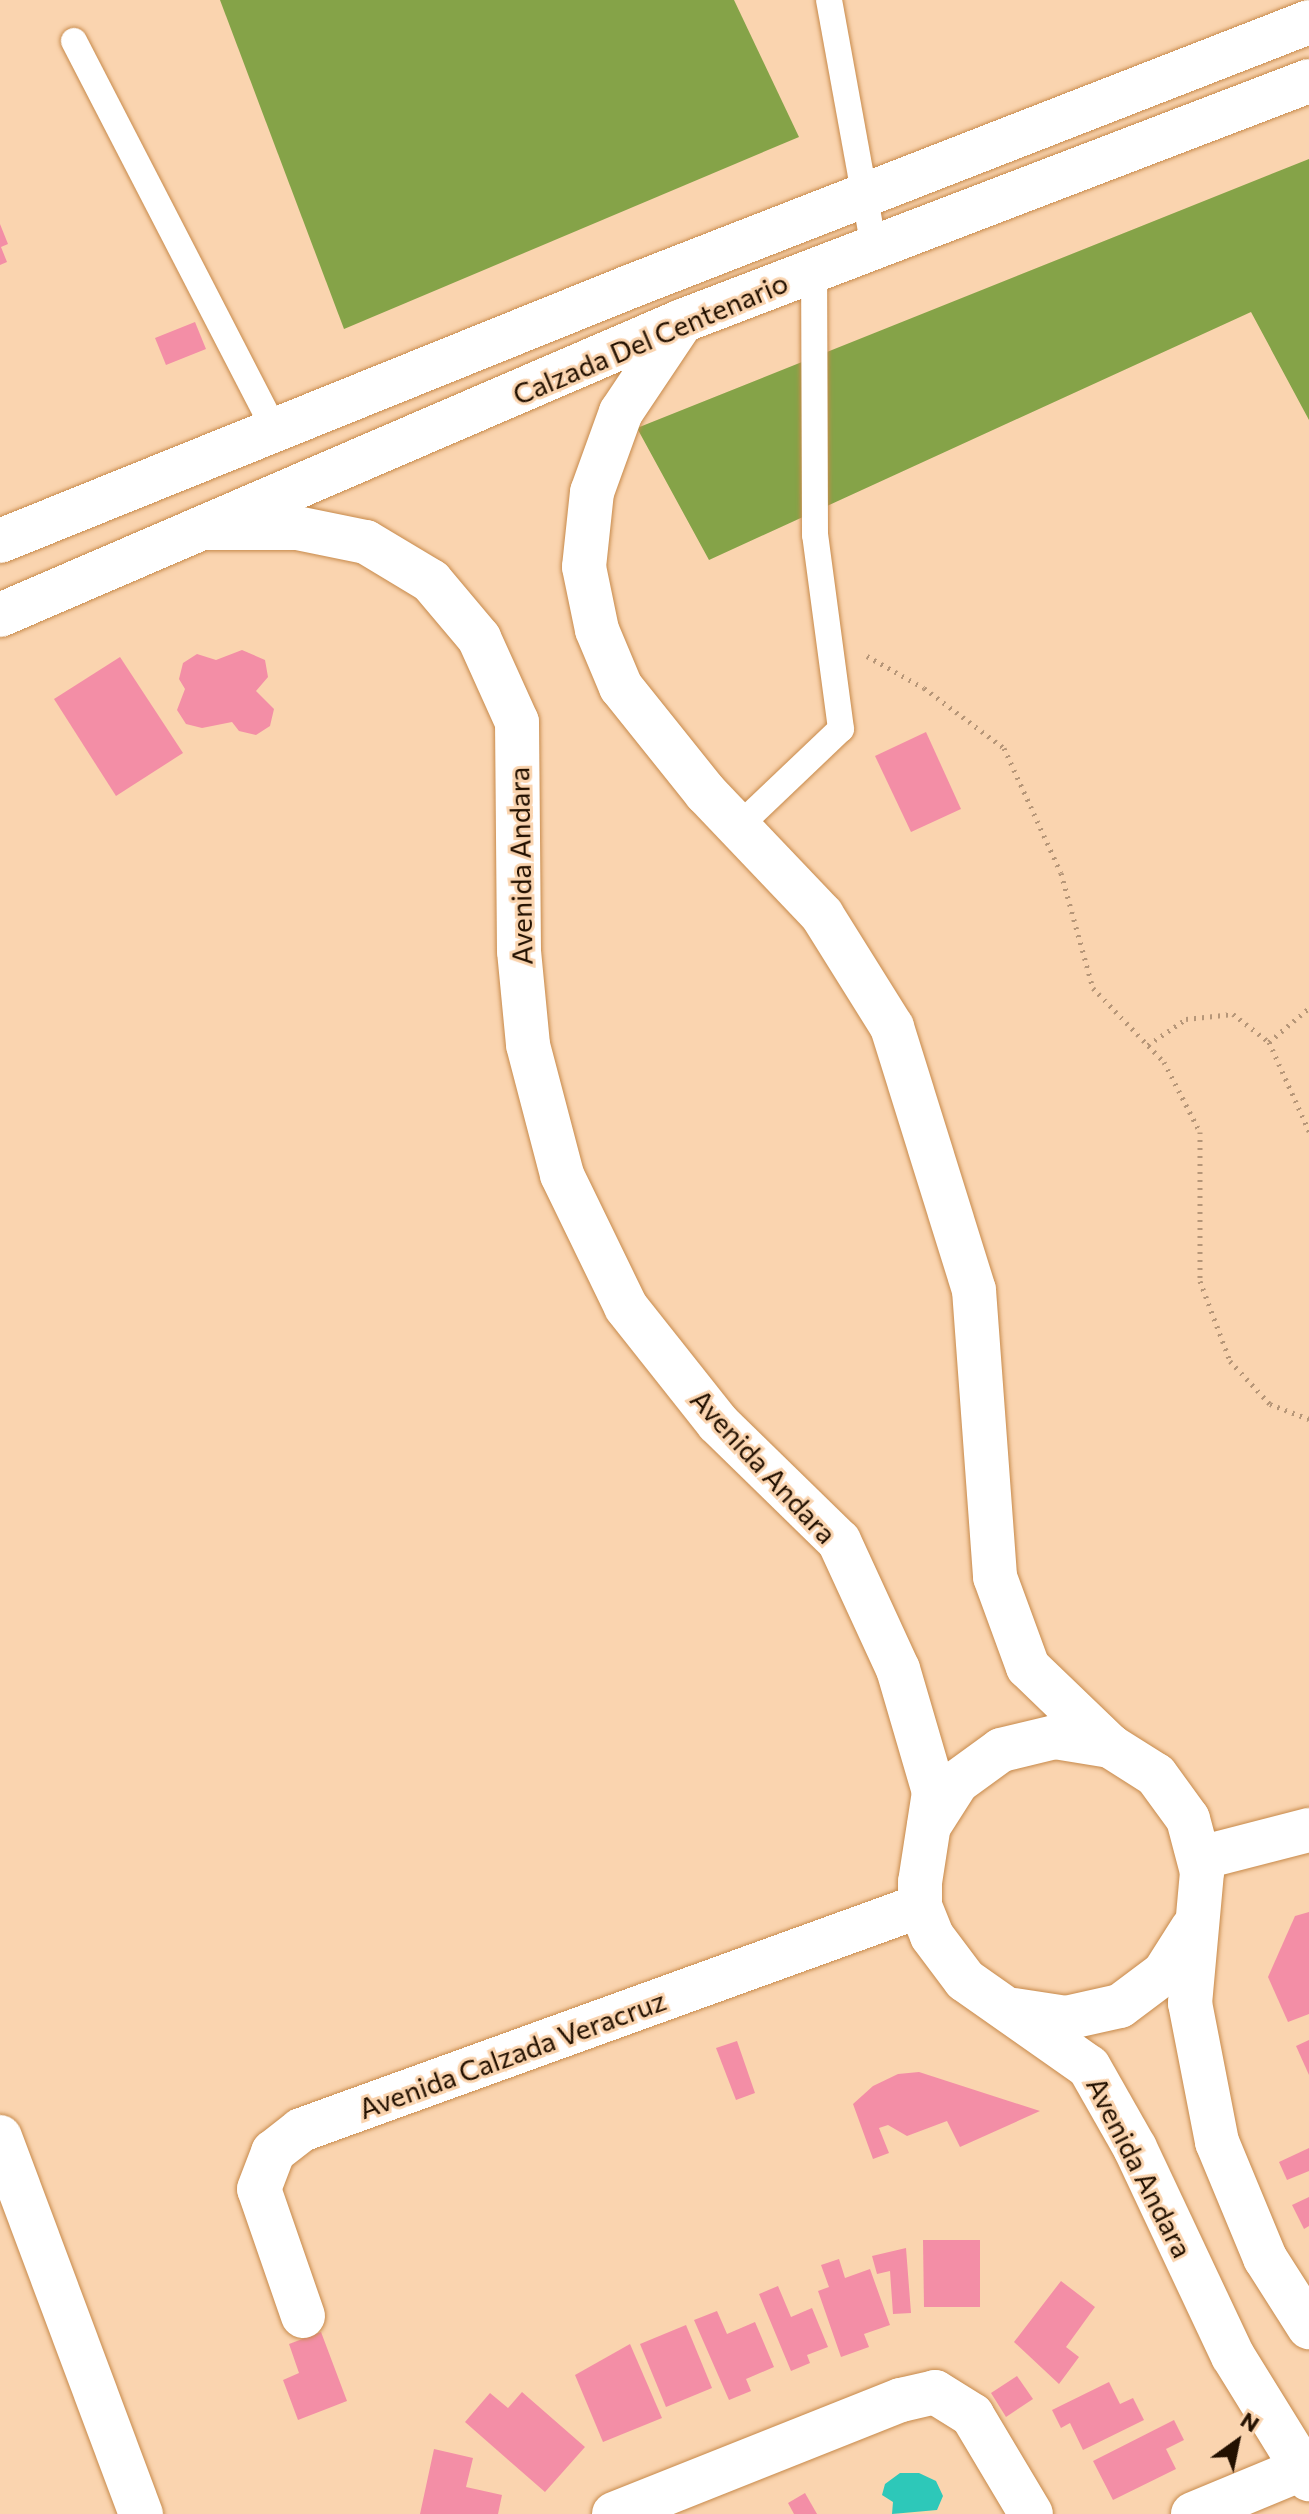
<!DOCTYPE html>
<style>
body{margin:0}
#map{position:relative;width:1309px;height:2514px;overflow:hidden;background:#fad4af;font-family:Commissioner,sans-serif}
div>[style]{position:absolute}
.forest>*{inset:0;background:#85a348}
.water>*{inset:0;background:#2dc8b9}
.building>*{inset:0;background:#f38ea6}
.path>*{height:5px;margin-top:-2.5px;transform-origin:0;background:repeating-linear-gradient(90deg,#b69678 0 2px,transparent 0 8px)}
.roads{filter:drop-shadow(0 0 2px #c78a4b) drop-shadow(0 0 2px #c78a4b)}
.lane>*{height:26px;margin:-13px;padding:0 13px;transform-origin:13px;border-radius:13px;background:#fff}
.street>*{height:44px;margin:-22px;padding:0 22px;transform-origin:22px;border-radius:22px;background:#fff}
.secondary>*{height:44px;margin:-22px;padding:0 22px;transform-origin:22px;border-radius:22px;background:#fff}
span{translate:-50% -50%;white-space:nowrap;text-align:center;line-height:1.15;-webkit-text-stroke:6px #fad4af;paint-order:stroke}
.street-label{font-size:28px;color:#221000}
.north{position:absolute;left:1197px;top:2402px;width:80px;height:80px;-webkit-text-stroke:6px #fad4af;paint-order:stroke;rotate:33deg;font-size:22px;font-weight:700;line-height:32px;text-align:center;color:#221000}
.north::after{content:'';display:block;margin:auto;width:28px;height:36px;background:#221000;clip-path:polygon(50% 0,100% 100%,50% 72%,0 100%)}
</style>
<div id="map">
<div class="forest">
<div style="clip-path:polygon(220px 0,734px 0,799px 137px,344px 329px)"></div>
<div style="clip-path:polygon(1309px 159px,1309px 420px,1251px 312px,709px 560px,637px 428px)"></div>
</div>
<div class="water">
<div style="clip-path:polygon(900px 2473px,919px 2473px,936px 2481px,943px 2496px,937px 2510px,892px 2514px,893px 2502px,882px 2495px,885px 2484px)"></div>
</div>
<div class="building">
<div style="clip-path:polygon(0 224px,8px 244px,1px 247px,7px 262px,0 265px)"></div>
<div style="clip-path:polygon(195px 322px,206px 349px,166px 365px,155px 338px)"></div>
<div style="clip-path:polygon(242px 650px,265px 660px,268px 677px,256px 691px,274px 709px,270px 726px,256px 735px,239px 731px,232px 722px,202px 728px,186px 724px,177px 710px,185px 689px,179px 679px,183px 663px,197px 654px,216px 660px)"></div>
<div style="clip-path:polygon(120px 657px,183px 753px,116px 796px,54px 699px)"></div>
<div style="clip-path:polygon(926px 732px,961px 809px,911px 832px,875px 756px)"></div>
<div style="clip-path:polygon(1309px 1912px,1309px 2014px,1288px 2022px,1268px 1977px,1295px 1916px)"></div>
<div style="clip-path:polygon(1309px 2040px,1309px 2075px,1296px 2046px)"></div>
<div style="clip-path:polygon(737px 2041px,755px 2093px,736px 2100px,716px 2048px)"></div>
<div style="clip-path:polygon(919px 2072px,1040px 2111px,960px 2147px,947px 2121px,907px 2136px,888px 2125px,879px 2128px,889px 2153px,873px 2159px,853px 2104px,873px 2086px,898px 2074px)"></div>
<div style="clip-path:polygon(1309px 2148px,1309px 2171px,1287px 2180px,1279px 2162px)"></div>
<div style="clip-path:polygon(1309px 2197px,1309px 2226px,1304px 2229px,1292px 2205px)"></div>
<div style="clip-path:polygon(923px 2240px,980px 2240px,980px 2307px,924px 2307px)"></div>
<div style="clip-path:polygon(906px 2248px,911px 2313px,893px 2314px,890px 2271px,877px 2274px,872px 2256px)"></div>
<div style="clip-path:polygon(839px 2259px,845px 2278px,870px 2269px,890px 2325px,864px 2334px,869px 2347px,841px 2357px,818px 2291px,829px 2287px,821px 2265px)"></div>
<div style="clip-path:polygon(1061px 2281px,1095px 2307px,1066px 2347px,1079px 2357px,1059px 2384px,1014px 2342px)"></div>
<div style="clip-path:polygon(778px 2286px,791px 2317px,812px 2308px,828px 2347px,807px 2355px,810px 2363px,791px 2371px,759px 2294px)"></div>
<div style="clip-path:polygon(717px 2311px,727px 2334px,755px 2322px,774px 2367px,746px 2379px,751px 2391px,729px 2400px,694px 2320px)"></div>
<div style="clip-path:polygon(686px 2325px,712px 2388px,666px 2407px,640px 2344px)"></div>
<div style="clip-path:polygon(321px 2332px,347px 2401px,298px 2420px,283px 2380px,299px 2373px,289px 2344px)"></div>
<div style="clip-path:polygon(630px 2344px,662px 2418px,603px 2442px,575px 2375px)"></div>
<div style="clip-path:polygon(1017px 2376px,1033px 2399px,1006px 2417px,991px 2393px)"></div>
<div style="clip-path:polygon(1109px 2382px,1120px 2404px,1133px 2398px,1144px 2420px,1083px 2450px,1070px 2423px,1061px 2428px,1052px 2410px)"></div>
<div style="clip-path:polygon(522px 2392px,585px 2447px,545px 2492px,465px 2422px,490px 2393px,508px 2408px)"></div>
<div style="clip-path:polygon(1174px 2420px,1184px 2440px,1166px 2449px,1176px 2469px,1113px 2500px,1093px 2461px)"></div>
<div style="clip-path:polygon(434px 2449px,473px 2458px,466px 2487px,502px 2495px,498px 2514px,420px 2514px)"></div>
<div style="clip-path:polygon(805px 2493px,817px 2514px,794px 2514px,788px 2503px)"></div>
</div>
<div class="path">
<div style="left:867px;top:656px;width:65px;rotate:29.3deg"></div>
<div style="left:924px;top:688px;width:100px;rotate:36.9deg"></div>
<div style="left:1004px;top:748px;width:137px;rotate:65.5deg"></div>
<div style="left:1061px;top:873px;width:119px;rotate:74.5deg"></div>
<div style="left:1093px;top:988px;width:103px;rotate:46.2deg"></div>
<div style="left:1164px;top:1062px;width:79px;rotate:62.8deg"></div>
<div style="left:1200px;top:1132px;width:149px;rotate:90deg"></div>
<div style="left:1200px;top:1281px;width:85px;rotate:69.4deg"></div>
<div style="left:1230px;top:1361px;width:59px;rotate:47.1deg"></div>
<div style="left:1270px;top:1404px;width:42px;rotate:21deg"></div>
<div style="left:1269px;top:1042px;width:52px;rotate:-40.4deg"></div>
<div style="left:1148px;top:1045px;width:46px;rotate:-34.4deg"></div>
<div style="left:1186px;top:1019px;width:47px;rotate:-6.1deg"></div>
<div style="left:1233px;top:1014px;width:46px;rotate:37.9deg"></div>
<div style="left:1269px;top:1042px;width:98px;rotate:65.8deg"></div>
</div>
<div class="roads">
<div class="lane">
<div style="left:829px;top:0;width:251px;rotate:79.7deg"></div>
<div style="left:74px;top:41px;width:439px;rotate:62.7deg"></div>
<div style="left:738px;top:827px;width:142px;rotate:-43.6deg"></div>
<div style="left:841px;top:729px;width:196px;rotate:-97.6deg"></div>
<div style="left:815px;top:535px;width:265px;rotate:-90.2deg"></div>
</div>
<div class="street">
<div style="left:682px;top:321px;width:110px;rotate:123.8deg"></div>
<div style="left:621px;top:412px;width:85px;rotate:109.9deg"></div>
<div style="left:592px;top:492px;width:75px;rotate:96.1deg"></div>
<div style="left:584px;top:567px;width:64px;rotate:78.3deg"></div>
<div style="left:597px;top:630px;width:62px;rotate:67.2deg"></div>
<div style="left:621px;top:687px;width:136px;rotate:51.3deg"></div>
<div style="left:706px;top:793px;width:168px;rotate:46.4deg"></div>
<div style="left:822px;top:915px;width:132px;rotate:58deg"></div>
<div style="left:892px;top:1027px;width:275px;rotate:72.7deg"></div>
<div style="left:974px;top:1290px;width:288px;rotate:85.8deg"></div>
<div style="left:995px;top:1577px;width:96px;rotate:69.9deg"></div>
<div style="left:1028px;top:1667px;width:114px;rotate:43.9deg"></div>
<div style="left:1110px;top:1746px;width:54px;rotate:32.2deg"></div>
<div style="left:1156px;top:1775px;width:54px;rotate:54deg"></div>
<div style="left:1188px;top:1819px;width:55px;rotate:75.2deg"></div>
<div style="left:1202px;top:1872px;width:132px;rotate:95.2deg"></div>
<div style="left:1190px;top:2003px;width:142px;rotate:79deg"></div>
<div style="left:1217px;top:2142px;width:126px;rotate:67.5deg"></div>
<div style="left:1265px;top:2258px;width:82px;rotate:57.5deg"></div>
<div style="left:206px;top:528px;width:91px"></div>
<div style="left:297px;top:528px;width:70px;rotate:11.5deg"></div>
<div style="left:366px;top:542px;width:76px;rotate:31deg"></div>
<div style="left:431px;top:581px;width:75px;rotate:49.9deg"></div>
<div style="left:479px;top:638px;width:92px;rotate:65.7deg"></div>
<div style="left:517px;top:722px;width:229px;rotate:89.5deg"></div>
<div style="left:519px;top:951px;width:94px;rotate:84.5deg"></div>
<div style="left:528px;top:1045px;width:134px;rotate:75.3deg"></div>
<div style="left:562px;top:1175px;width:147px;rotate:64.1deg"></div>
<div style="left:626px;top:1307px;width:148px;rotate:51.6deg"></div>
<div style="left:718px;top:1423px;width:169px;rotate:44.3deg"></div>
<div style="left:839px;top:1541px;width:141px;rotate:65.3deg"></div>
<div style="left:898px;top:1669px;width:128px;rotate:73.7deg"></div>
<div style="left:934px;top:1792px;width:91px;rotate:98.8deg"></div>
<div style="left:920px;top:1882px;width:24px;rotate:90deg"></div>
<div style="left:920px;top:1906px;width:32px;rotate:68deg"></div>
<div style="left:932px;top:1936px;width:55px;rotate:53.1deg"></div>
<div style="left:965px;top:1980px;width:151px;rotate:35.1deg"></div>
<div style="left:1089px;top:2067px;width:93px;rotate:60.4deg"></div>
<div style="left:1135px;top:2148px;width:230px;rotate:64.8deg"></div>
<div style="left:1233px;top:2356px;width:145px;rotate:58.3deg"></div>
<div style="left:929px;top:1826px;width:52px;rotate:-57.5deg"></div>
<div style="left:957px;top:1782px;width:54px;rotate:-36deg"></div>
<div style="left:1001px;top:1750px;width:56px;rotate:-13.5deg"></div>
<div style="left:1055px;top:1737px;width:56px;rotate:9.3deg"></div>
<div style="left:1200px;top:1858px;width:113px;rotate:-14.4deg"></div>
<div style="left:1014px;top:2010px;width:53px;rotate:8.7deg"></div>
<div style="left:1066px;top:2018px;width:55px;rotate:-12.5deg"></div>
<div style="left:1120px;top:2006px;width:55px;rotate:-36.9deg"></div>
<div style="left:1164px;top:1973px;width:52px;rotate:-57.5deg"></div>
<div style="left:0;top:2137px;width:403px;rotate:69.5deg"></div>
<div style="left:303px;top:2316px;width:134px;rotate:-109.1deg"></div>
<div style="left:259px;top:2189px;width:40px;rotate:-69deg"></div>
<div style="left:273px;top:2152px;width:36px;rotate:-38deg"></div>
<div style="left:301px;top:2130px;width:658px;rotate:-19.89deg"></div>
<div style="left:614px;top:2514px;width:309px;rotate:-21.7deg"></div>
<div style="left:901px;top:2400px;width:35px;rotate:-13deg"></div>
<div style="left:935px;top:2392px;width:44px;rotate:31.9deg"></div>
<div style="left:972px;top:2415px;width:115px;rotate:59.2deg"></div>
<div style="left:1193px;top:2514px;width:126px;rotate:-22.5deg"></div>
</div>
<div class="secondary">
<div style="left:0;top:541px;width:678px;rotate:-21.99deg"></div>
<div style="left:629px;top:287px;width:730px;rotate:-21.29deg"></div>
<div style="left:0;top:615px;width:743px;rotate:-23.32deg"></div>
<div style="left:682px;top:321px;width:671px;rotate:-20.95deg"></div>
</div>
</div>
<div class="street-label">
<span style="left:650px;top:338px;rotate:-23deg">Calzada Del Centenario</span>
<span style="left:520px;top:866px;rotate:-91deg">Avenida Andara</span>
<span style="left:764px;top:1466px;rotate:47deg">Avenida Andara</span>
<span style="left:512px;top:2054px;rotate:-20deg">Avenida Calzada Veracruz</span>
<span style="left:1140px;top:2167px;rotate:63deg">Avenida Andara</span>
</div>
<div class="north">N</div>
</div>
